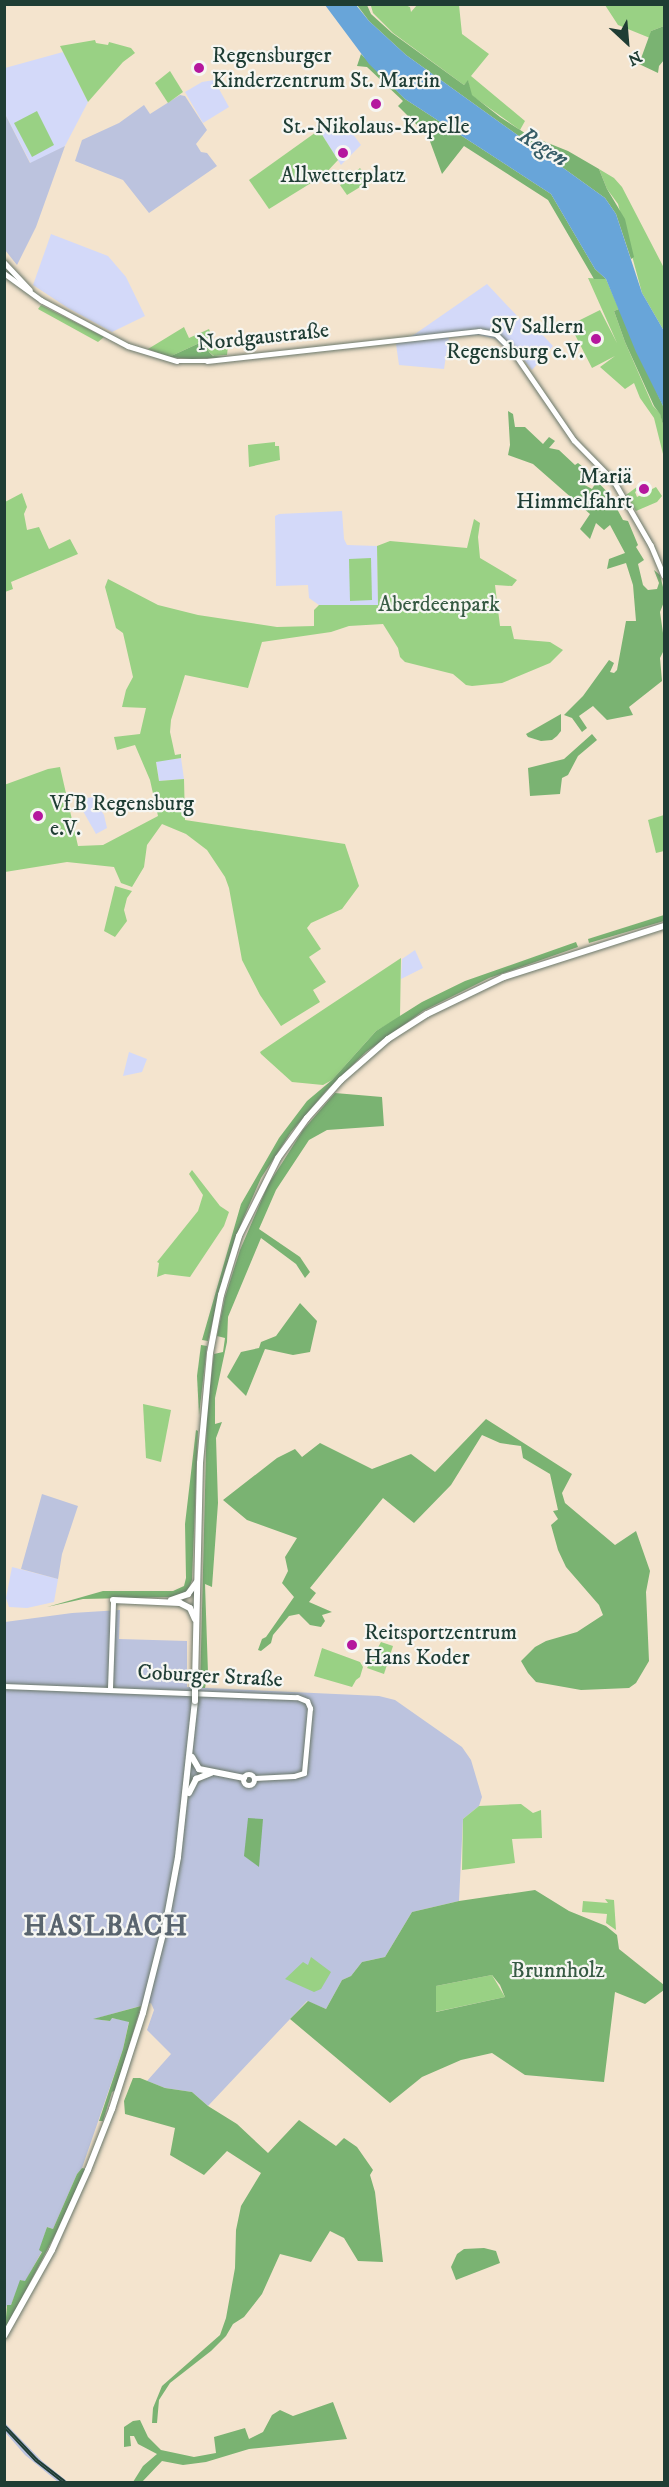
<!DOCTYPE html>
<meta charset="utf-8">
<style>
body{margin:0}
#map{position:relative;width:669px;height:2487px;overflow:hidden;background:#f4e4ce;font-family:"IM FELL DW Pica",serif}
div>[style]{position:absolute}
.built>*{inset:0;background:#d3d9f9}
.industrial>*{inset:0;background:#bcc3de}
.green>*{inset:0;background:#99d184}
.forest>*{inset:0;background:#7ab372}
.water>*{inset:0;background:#68a5d9}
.roads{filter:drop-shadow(0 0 2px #6a776a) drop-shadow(0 0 2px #6a776a)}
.secondary>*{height:4.5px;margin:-2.25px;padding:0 2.25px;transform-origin:2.25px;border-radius:2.25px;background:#fff}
.primary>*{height:5px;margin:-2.5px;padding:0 2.5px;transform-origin:2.5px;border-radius:2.5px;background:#fff}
.primary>.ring{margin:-2.5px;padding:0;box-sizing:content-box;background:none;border:5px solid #fff;border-radius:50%}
.trunk>*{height:6px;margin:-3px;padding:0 3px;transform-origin:3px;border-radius:3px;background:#fff}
.rail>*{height:4px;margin-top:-2px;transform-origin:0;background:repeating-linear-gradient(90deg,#f6f6f2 0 4.5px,#1f3d34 0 9px);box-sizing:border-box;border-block:2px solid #1f3d34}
.bridges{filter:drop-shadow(0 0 2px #6a776a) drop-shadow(0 0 2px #6a776a)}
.trunk-bridge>*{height:6px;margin:-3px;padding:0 3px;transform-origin:3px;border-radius:3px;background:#fff}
.dots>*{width:16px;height:16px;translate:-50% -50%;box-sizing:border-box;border:3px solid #f6f6f2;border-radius:50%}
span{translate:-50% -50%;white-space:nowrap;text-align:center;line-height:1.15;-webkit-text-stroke:4.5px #f6f6f2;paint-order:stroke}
.poi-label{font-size:22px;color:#1f3d34}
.left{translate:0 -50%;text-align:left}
.right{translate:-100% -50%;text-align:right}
.street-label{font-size:22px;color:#1f3d34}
.park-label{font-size:22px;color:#375b44}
.water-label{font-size:24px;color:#355c66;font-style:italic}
.district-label{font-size:28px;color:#59646e;font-weight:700;letter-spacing:1.5px}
.frame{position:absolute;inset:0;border:6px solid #1f3d34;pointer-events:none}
.north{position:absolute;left:597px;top:12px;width:60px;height:60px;-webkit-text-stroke:4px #f6f6f2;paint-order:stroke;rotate:154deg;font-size:16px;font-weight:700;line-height:24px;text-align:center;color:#1f3d34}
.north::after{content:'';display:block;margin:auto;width:21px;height:27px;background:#1f3d34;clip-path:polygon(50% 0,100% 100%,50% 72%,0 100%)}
</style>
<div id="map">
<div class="built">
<div style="clip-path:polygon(63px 52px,88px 102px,65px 146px,31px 164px,5px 114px,5px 68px)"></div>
<div style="clip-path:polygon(214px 80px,229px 107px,203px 123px,185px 92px,202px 82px)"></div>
<div style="clip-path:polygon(340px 117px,361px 145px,341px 165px,319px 130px)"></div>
<div style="clip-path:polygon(51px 234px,108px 256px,126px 277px,145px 316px,112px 332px,68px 308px,33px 285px)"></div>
<div style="clip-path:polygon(487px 284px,534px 334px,538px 330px,553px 346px,532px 370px,512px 345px,505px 348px,496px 339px,479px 335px,449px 337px,444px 369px,399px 365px,396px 344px,415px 334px)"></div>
<div style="clip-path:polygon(342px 511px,344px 539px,347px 545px,377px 546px,378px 605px,319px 605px,309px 598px,308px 585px,276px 586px,275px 516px,279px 514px)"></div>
<div style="clip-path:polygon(181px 758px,184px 779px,159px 781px,156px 761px)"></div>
<div style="clip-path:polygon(93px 797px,104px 815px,107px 828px,96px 834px,79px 804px,81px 799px)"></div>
<div style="clip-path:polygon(415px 950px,423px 968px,401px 979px,402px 959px)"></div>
<div style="clip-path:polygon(129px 1052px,147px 1059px,142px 1072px,123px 1076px)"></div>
<div style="clip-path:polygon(12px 1567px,58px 1579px,54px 1602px,27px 1608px,9px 1607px,6px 1598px)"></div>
</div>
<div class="industrial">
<div style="clip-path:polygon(180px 95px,185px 96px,207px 130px,196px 144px,201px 152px,207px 153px,217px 166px,149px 213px,123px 180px,75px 161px,82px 140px,119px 123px,144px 105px,150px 114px)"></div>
<div style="clip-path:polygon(5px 114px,30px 163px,65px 146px,36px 227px,17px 265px,5px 250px)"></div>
<div style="clip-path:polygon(42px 1494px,78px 1506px,62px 1554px,58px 1579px,21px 1569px)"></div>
<div style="clip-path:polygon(120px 1610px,119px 1639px,187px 1641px,187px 1687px,379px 1696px,395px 1700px,462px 1747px,471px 1760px,482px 1797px,479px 1806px,463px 1819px,459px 1901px,412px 1912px,385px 1957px,362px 1962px,351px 1976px,342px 1980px,326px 2009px,307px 2001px,208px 2106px,192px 2092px,165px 2088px,147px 2081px,171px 2054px,147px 2030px,154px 2010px,151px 2003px,94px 2019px,110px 2021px,111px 2018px,129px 2021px,123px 2049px,82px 2168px,77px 2174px,53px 2229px,47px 2227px,40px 2250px,42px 2251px,25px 2282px,21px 2280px,11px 2305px,7px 2305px,5px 2310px,5px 1622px,72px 1613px)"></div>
<div style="clip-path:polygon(5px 2423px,42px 2461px,68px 2482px,58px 2482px,25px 2455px,5px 2432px)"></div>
</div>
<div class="green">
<div style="clip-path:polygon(373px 4px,405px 5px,410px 7px,411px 12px,417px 5px,459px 5px,462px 34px,489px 54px,471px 76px,525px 121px,520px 130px,471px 95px,468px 81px,464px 85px,393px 33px,373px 13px,371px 6px)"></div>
<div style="clip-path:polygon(605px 5px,664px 5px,664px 26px,651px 31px,650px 38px,618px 25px)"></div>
<div style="clip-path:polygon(95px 40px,96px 43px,108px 45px,109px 42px,131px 48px,135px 53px,123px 62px,88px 102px,60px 46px)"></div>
<div style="clip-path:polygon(170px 71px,183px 92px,168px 103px,155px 83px)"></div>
<div style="clip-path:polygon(37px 111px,54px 145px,32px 157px,14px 123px)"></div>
<div style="clip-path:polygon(319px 130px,338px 160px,324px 175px,269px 209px,249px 180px)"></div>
<div style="clip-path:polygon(360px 168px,370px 181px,347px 195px,340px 185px)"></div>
<div style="clip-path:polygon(599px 169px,614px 178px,622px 187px,664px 268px,664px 331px,642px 293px,618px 204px,607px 189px)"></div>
<div style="clip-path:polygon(588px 278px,606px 279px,619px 309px,614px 311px,625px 342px,653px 406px,660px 413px,664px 429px,664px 458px,654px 418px,640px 398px,634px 383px,625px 389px,600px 367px,615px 356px,592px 368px,570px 325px,600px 310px,617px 343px)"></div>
<div style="clip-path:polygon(41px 305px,104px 337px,98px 342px,38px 309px)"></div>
<div style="clip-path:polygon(184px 327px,189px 338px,209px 329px,214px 342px,229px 337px,227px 355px,214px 356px,209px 352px,206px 340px,169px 357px,148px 349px)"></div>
<div style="clip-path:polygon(275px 442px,275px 446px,279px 446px,280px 460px,249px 467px,248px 445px)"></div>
<div style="clip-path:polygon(641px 484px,643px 486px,635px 492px,637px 497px,656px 487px,662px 496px,657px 502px,636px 511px,626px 495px)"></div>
<div style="clip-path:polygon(22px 493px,27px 507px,24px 514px,27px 530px,39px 527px,49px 549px,70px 539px,78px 554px,11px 582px,13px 589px,5px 592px,5px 502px)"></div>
<div style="clip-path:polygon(474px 519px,480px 523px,478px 537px,480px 558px,517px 580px,512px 586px,495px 585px,500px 626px,511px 626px,514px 639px,550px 642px,563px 650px,550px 663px,502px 683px,472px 686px,466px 685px,453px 674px,405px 662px,400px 657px,398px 648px,383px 624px,349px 626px,331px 632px,262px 642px,248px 688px,185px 675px,171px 720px,170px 732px,175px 755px,181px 754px,181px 758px,156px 762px,159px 781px,184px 779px,185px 820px,345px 844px,359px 886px,342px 909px,311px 923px,307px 928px,321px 949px,309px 957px,326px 982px,313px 990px,320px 1002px,281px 1026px,260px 995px,242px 960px,229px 888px,225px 877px,207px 850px,186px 834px,162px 824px,147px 845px,144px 867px,132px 887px,121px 883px,114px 867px,67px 862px,5px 872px,4px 785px,48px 769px,60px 767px,78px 846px,103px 845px,158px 816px,150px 780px,135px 745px,117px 750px,114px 737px,140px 734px,146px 708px,122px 707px,126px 690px,133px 677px,123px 633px,116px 628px,105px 587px,108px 579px,158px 605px,198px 615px,277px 627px,314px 626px,314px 610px,319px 605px,378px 605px,377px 546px,390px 541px,467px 548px)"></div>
<div style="clip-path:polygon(371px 558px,372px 600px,350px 601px,349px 559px)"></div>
<div style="clip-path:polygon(664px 815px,664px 851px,656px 853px,648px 820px)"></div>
<div style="clip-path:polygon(115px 886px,132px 891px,127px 898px,124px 910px,127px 921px,115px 937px,104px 931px)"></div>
<div style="clip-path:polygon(401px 958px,400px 1017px,376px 1031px,332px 1080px,323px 1085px,292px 1082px,261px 1054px,260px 1052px,294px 1029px)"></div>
<div style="clip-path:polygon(192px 1170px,220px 1206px,229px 1212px,224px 1226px,190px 1277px,165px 1274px,157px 1277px,159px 1263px,157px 1262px,198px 1211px,203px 1195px,189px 1174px)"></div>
<div style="clip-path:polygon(143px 1404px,171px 1410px,161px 1462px,146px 1458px)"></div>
<div style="clip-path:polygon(381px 1642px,393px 1646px,384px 1674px,367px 1668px)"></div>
<div style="clip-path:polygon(322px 1648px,360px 1662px,363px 1667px,360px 1677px,356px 1680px,352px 1687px,314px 1676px)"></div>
<div style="clip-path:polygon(521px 1804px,533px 1813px,541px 1810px,542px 1838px,512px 1839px,515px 1863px,462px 1870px,463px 1819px,479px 1806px)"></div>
<div style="clip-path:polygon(605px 1899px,614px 1900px,616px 1930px,606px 1923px,607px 1914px,582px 1912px,583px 1901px,608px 1903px)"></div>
<div style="clip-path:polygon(311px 1957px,331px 1972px,321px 1989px,314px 1992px,285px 1979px,303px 1962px,308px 1965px)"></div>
<div style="clip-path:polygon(492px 1975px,505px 1997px,435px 2012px,436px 1986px)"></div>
</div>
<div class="forest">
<div style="clip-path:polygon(357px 5px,367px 5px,371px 14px,392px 33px,464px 85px,468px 80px,472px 95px,500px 117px,528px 135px,568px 151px,599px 169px,607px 189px,625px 219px,634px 257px,631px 259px,616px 214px,605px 198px,406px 55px,369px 21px)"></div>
<div style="clip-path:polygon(664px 26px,664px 60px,659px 66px,658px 73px,639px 64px,651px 31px)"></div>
<div style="clip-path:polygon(361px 54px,405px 99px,551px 194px,595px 269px,606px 279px,594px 279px,548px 200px,464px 146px,442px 174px,428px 136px,398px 106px,403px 101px,367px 67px,357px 66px)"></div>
<div style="clip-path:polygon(619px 309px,664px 408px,664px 429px,660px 414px,654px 406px,625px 342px,614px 311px)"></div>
<div style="clip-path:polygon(206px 340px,209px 352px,213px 356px,228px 357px,192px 359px,169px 357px)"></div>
<div style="clip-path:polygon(508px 411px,513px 414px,515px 427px,525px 427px,543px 444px,549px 437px,555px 441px,549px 448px,559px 450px,575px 465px,578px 463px,595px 476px,583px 484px,592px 489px,597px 481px,609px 494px,623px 520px,628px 521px,638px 545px,636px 547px,644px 560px,638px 564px,643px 585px,648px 590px,657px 589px,659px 583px,654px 570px,660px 575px,664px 591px,664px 602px,660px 612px,664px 640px,664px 650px,660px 658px,662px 681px,629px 707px,633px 715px,607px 720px,593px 706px,579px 716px,587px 728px,582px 732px,572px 718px,564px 715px,583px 696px,609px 660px,614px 663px,610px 672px,614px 673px,617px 670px,626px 621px,636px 621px,633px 585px,626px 563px,607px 569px,609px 559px,625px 553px,610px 525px,604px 530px,596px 523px,590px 539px,580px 529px,590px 514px,533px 464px,508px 455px,510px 445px)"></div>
<div style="clip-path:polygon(561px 714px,561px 731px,557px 736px,552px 740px,541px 741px,528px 737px,526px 734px)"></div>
<div style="clip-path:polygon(592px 734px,597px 740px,578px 756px,568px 775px,562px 778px,560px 794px,530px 796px,528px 768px,564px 759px)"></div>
<div style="clip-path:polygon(664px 915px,664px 921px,589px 943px,588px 939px)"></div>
<div style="clip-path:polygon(576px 942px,578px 947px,489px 978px,423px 1011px,366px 1052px,326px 1091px,291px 1132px,261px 1178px,243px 1219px,224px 1273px,208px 1341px,202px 1340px,241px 1204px,279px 1138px,307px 1101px,332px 1080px,376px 1031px,422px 1002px,465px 981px)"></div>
<div style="clip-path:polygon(335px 1093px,382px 1097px,384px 1126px,327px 1130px,309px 1140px,276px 1190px,259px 1229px,300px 1257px,310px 1272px,305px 1278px,296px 1264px,261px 1238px,228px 1317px,227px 1342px,215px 1398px,215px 1424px,222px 1422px,216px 1438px,218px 1503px,212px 1587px,205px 1584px,208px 1673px,205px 1688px,200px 1688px,207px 1412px,214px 1354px,223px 1352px,225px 1338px,217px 1336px,225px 1297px,240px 1250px,268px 1185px,303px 1130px)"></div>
<div style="clip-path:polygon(300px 1303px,317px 1321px,310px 1352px,293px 1355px,265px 1349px,246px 1396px,227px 1377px,241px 1352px,259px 1348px,261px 1342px,276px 1336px)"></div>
<div style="clip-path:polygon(201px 1345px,207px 1346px,199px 1415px,197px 1376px)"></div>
<div style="clip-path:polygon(486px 1419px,572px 1474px,562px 1493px,565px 1503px,615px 1545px,636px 1531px,650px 1571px,646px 1592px,649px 1661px,636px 1683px,629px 1688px,581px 1690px,536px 1682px,528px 1673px,521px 1661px,535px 1647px,546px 1641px,577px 1632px,603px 1615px,599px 1605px,566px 1567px,558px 1550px,551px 1525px,558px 1519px,553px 1511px,558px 1510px,550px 1474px,523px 1458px,521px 1446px,500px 1443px,482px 1435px,451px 1485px,414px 1523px,383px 1498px,310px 1588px,316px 1593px,309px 1602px,332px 1612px,322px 1615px,325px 1621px,321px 1627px,310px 1625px,299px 1614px,289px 1616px,273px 1635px,271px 1643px,261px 1651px,258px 1650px,262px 1639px,266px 1637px,294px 1597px,282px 1583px,288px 1571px,285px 1557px,297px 1538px,247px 1520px,223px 1500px,277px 1458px,295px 1449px,302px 1457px,320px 1443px,372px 1469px,411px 1454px,435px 1472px)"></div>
<div style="clip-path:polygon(196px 1430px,198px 1431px,192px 1580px,188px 1591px,172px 1597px,83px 1599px,47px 1607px,103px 1591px,173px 1591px,184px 1586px,186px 1578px,185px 1524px)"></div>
<div style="clip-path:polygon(248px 1818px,263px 1819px,259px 1867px,244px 1856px)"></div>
<div style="clip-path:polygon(evenodd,535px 1890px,569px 1911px,606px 1926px,617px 1935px,619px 1949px,664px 1985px,664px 1990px,645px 2004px,615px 1992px,604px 2082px,525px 2075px,492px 2053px,461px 2060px,422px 2077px,390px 2103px,290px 2019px,308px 2001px,326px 2009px,342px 1980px,351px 1976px,362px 1962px,385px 1957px,412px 1912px,459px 1901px,535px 1890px,492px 1975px,500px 1985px,505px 1997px,436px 2012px,436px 1986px,492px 1975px)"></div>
<div style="clip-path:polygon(141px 2006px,116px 2090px,112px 2092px,103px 2121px,99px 2121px,123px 2049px,129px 2022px,112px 2018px,110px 2021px,93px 2019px)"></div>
<div style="clip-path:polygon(133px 2078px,140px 2078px,165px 2088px,192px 2092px,208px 2106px,237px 2124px,268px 2153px,299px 2120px,336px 2146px,344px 2138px,357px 2147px,373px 2170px,370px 2175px,375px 2192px,383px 2262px,358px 2261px,344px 2238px,330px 2231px,311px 2262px,280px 2254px,262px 2294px,244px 2317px,233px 2324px,226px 2336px,211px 2351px,170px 2383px,159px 2400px,157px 2423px,152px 2423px,153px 2408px,162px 2386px,220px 2335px,226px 2318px,235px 2268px,236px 2230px,241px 2206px,261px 2173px,227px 2151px,204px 2175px,170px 2155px,175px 2128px,125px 2114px,124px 2101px)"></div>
<div style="clip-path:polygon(82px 2168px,86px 2169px,56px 2233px,5px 2330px,7px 2305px,11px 2305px,20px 2280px,25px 2281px,42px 2252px,39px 2250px,47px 2227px,53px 2229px,77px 2174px)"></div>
<div style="clip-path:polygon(484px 2248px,496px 2251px,500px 2263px,456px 2280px,451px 2267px,457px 2254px,464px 2249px)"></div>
<div style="clip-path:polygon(333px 2402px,347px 2439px,249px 2449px,206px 2462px,183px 2465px,162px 2461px,142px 2482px,133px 2482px,143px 2466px,157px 2454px,138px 2444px,134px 2436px,130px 2436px,131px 2446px,124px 2447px,124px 2427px,133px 2421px,140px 2420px,148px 2437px,161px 2450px,194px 2457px,216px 2453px,214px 2437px,245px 2428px,249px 2439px,263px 2432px,272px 2415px,280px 2410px,293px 2416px)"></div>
</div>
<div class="water">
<div style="clip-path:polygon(325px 5px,356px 5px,369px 21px,406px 55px,605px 198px,616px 214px,642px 293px,664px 331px,664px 408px,636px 352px,606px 279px,595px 269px,551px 194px,405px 99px,369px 64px)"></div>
</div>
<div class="roads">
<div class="secondary">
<div style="left:4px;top:262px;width:38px;rotate:47deg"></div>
<div style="left:4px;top:273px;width:46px;rotate:36.1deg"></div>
<div style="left:41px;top:300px;width:98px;rotate:27.9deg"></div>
<div style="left:128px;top:346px;width:51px;rotate:17deg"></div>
<div style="left:177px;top:361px;width:30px"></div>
<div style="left:207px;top:361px;width:274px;rotate:-6.3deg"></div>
<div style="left:479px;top:331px;width:17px;rotate:10deg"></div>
<div style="left:496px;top:334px;width:24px;rotate:45deg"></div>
<div style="left:513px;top:351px;width:108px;rotate:55.6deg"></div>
<div style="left:574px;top:440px;width:57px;rotate:45.7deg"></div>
<div style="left:614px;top:481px;width:74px;rotate:60deg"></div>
<div style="left:651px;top:545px;width:33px;rotate:67deg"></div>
</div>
<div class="primary">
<div style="left:4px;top:1686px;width:293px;rotate:2.2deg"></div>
<div style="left:297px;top:1697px;width:11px;rotate:22deg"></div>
<div style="left:307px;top:1701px;width:8px;rotate:67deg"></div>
<div style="left:310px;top:1708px;width:65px;rotate:95.3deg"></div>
<div style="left:304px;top:1773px;width:10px;rotate:163deg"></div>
<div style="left:294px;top:1776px;width:40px;rotate:177.1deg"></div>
<div style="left:110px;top:1688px;width:88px;rotate:-88deg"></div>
<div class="ring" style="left:243.5px;top:1774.5px;width:6px;height:6px"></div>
</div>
<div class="trunk">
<div style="left:113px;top:1600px;width:67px;rotate:2.6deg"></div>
<div style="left:180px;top:1603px;width:11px;rotate:27deg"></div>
<div style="left:190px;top:1608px;width:12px;rotate:66deg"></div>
<div style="left:171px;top:1600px;width:18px;rotate:-19deg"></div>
<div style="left:188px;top:1594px;width:14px;rotate:-54deg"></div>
<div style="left:195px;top:1683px;width:220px;rotate:-88.7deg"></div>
<div style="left:200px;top:1463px;width:110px;rotate:-84.8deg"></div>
<div style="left:210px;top:1353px;width:59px;rotate:-79.3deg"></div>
<div style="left:221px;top:1295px;width:62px;rotate:-73deg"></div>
<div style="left:239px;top:1236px;width:87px;rotate:-63.4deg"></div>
<div style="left:278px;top:1158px;width:49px;rotate:-54.1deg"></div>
<div style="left:307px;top:1118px;width:51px;rotate:-48.2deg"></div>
<div style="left:341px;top:1080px;width:62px;rotate:-41.1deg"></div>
<div style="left:388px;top:1039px;width:46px;rotate:-32.7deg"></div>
<div style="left:427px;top:1014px;width:85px;rotate:-25.7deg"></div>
<div style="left:504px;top:977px;width:168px;rotate:-17.7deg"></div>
<div style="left:192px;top:1757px;width:14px;rotate:60deg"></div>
<div style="left:199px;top:1769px;width:46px;rotate:11.3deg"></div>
<div style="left:189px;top:1793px;width:16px;rotate:-63deg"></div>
<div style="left:196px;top:1779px;width:16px;rotate:-22deg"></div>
<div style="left:4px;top:2336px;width:98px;rotate:-60.8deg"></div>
<div style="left:52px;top:2250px;width:88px;rotate:-65.8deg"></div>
<div style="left:88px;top:2170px;width:66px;rotate:-68.5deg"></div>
<div style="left:112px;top:2109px;width:101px;rotate:-72.1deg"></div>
<div style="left:143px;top:2013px;width:94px;rotate:-75.8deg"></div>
<div style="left:166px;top:1922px;width:66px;rotate:-79.5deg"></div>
<div style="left:178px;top:1857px;width:157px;rotate:-83.8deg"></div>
</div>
</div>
<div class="rail">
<div style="left:4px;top:2426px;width:47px;rotate:46.7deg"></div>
<div style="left:36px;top:2460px;width:36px;rotate:38deg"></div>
</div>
<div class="bridges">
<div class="trunk-bridge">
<div style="left:195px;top:1701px;width:18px;rotate:-90deg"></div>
</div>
</div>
<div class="dots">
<div style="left:199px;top:68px;background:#b5179e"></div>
<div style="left:376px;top:104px;background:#b5179e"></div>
<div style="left:343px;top:153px;background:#b5179e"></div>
<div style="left:596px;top:339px;background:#b5179e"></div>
<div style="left:644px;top:489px;background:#b5179e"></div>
<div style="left:38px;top:816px;background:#b5179e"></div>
<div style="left:352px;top:1645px;background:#b5179e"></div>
</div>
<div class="poi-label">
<span class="left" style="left:212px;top:68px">Regensburger<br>Kinderzentrum St. Martin</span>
<span style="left:376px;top:127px">St.-Nikolaus-Kapelle</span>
<span style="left:343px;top:176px">Allwetterplatz</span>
<span class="right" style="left:584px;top:339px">SV Sallern<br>Regensburg e.V.</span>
<span class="right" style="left:632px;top:489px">Mariä<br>Himmelfahrt</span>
<span class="left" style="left:50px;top:816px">VfB Regensburg<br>e.V.</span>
<span class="left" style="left:364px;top:1645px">Reitsportzentrum<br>Hans Koder</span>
</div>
<div class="street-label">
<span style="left:263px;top:337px;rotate:-6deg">Nordgaustraße</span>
<span style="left:210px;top:1676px;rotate:3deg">Coburger Straße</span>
</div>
<div class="park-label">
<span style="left:439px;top:605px">Aberdeenpark</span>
<span style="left:558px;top:1971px">Brunnholz</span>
</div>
<div class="water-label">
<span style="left:543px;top:148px;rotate:32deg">Regen</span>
</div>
<div class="district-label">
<span style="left:106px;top:1927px">HASLBACH</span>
</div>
<div class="frame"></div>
<div class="north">N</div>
</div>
